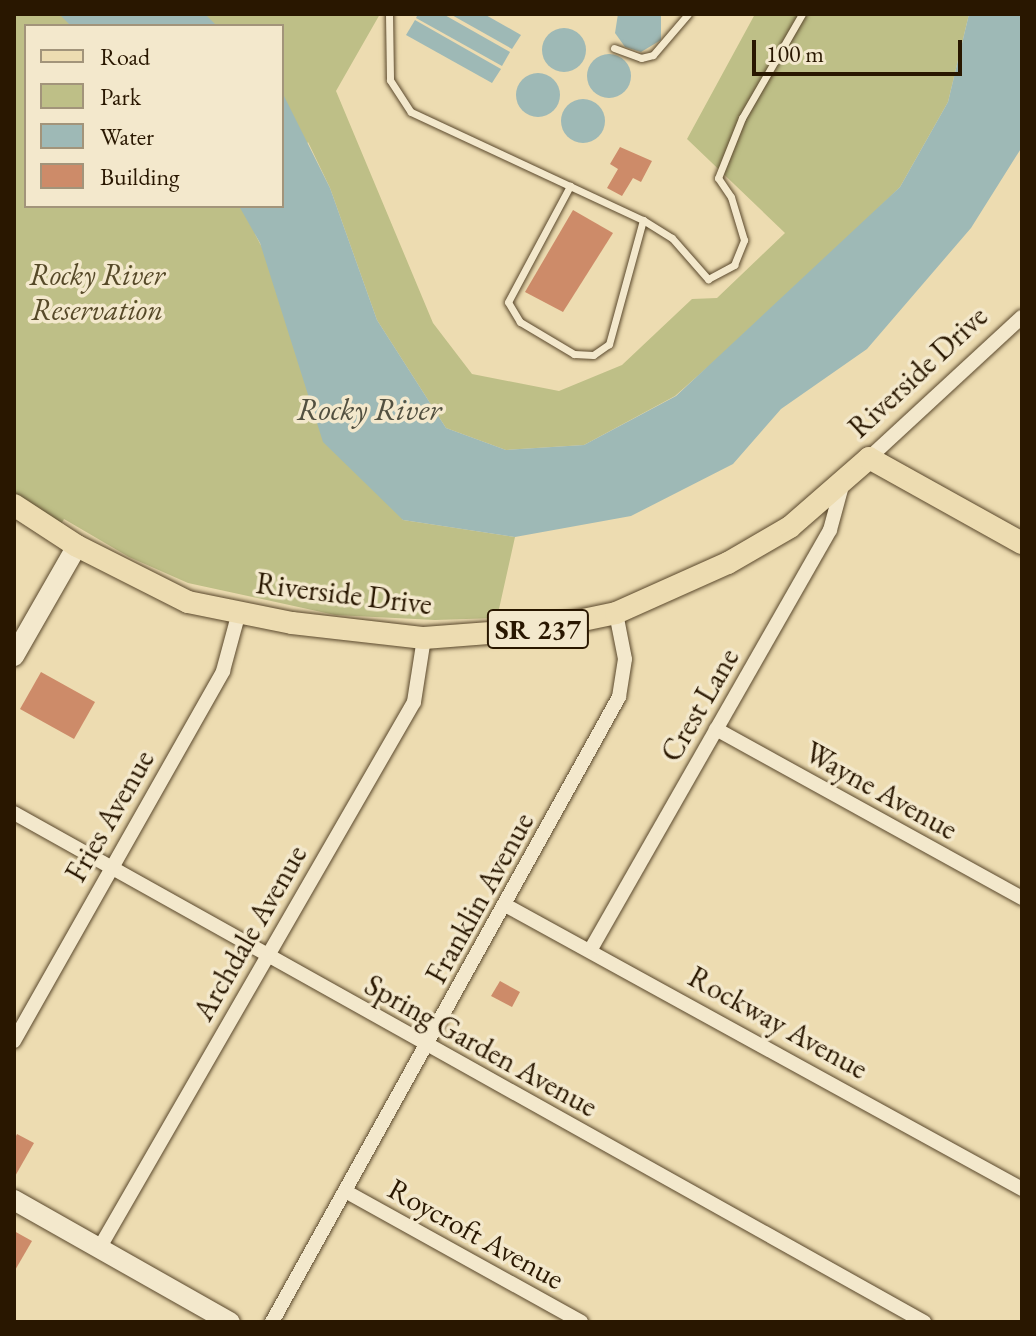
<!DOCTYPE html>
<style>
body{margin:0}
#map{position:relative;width:1036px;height:1336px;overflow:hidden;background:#eddcb1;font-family:"EB Garamond",serif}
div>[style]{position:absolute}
.green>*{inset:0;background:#bebf87}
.water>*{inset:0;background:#9eb9b6}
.round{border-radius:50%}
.building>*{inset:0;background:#cd8b69}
.roads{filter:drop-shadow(0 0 2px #5a482c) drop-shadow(0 0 2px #5a482c)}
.lane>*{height:7px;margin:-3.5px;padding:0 3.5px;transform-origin:3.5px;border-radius:3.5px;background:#f3e8cc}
.street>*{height:14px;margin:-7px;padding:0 7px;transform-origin:7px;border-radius:7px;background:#f3e8cc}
.secondary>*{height:20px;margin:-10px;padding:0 10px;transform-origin:10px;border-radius:10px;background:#f3e8cc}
.primary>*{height:22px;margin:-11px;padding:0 11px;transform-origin:11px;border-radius:11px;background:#eddcb1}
span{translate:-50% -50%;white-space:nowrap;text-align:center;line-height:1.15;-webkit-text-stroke:7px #f3e8cc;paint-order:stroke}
.shield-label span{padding:2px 6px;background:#f3e8cc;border:2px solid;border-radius:6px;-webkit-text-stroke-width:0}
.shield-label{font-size:28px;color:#291700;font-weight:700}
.park-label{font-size:30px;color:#564928;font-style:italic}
.street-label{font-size:30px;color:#291700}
.water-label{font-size:32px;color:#525040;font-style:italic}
.frame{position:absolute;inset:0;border:16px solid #291700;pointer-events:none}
.legend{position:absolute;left:24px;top:24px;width:260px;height:184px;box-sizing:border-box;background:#f3e8cc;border:2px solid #a2947a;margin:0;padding:10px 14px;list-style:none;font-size:24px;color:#291700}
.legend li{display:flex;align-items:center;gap:16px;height:40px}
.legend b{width:40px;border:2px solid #a2947a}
.scale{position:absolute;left:752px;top:40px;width:210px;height:36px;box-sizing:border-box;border:4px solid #291700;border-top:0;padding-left:10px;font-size:24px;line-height:28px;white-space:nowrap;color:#291700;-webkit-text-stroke:6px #f3e8cc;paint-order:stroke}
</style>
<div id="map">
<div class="green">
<div style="clip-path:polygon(14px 14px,380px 14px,336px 91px,433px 323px,472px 374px,559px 391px,622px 365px,692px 299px,717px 298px,785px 233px,687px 139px,755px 14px,969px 14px,948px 102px,900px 187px,787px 297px,675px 396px,584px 445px,506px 450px,446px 428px,377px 320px,330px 188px,308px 142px,282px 186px,282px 26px,26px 26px,26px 206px,271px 206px,255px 234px,403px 520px,515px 537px,497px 618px,435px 620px,335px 615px,188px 583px,129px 557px,64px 519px,57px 531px,14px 504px)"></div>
</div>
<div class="water">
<div style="clip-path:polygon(59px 14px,205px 14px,217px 26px,71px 26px)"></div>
<div style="clip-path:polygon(418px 14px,443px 14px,510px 52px,502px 66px,416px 18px)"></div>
<div style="clip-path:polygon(450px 14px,484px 14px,521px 35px,512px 49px)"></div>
<div style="clip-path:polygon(618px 14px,661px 14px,661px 40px,641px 52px,625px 47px,615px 33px)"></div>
<div style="clip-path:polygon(969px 14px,1022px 14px,1022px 147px,971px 228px,867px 349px,781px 409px,733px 464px,631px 516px,515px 537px,403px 520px,323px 442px,260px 243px,239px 206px,282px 206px,282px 92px,330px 188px,377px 320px,446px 428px,506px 450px,584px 445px,676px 396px,900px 187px,948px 102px)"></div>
<div style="clip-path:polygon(415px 20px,501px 69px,492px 83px,406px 35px)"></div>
<div class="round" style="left:542px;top:28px;width:44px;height:44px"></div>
<div class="round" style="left:587px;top:54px;width:44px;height:44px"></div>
<div class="round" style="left:516px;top:73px;width:44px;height:44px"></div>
<div class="round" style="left:561px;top:99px;width:44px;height:44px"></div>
</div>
<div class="building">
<div style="clip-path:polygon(620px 147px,652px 161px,641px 182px,633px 178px,622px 196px,607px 188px,618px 169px,610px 164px)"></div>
<div style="clip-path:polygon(573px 210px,613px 233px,563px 312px,525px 292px)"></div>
<div style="clip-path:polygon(41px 672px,95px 702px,74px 739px,20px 709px)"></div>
<div style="clip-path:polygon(500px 981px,520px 992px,512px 1007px,491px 996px)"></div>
<div style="clip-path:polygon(17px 1134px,34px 1143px,14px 1178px,14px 1140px)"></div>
<div style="clip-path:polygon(14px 1231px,32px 1241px,14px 1272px)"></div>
</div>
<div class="roads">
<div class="lane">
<div style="left:389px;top:14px;width:66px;rotate:89.1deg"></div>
<div style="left:390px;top:80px;width:38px;rotate:57deg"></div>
<div style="left:411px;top:112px;width:256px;rotate:25deg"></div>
<div style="left:643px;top:220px;width:129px;rotate:105.3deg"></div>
<div style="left:609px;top:344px;width:19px;rotate:145deg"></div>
<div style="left:593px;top:355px;width:19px;rotate:-177deg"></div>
<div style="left:574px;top:354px;width:63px;rotate:-149.3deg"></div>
<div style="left:520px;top:322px;width:23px;rotate:-121deg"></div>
<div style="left:508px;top:302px;width:132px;rotate:-61.9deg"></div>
<div style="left:614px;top:48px;width:29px;rotate:20deg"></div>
<div style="left:641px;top:58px;width:12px;rotate:-14deg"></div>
<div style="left:653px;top:55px;width:54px;rotate:-49.5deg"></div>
<div style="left:643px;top:220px;width:34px;rotate:32deg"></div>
<div style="left:672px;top:238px;width:55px;rotate:48.7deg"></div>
<div style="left:708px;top:279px;width:30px;rotate:-28deg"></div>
<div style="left:734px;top:265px;width:27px;rotate:-68deg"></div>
<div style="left:744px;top:240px;width:45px;rotate:-106.8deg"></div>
<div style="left:731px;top:197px;width:23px;rotate:-124deg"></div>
<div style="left:718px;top:178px;width:65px;rotate:-68.2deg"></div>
<div style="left:742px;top:118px;width:120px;rotate:-60deg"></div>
</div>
<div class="street">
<div style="left:869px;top:458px;width:208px;rotate:-42.7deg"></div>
<div style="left:716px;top:729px;width:350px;rotate:28.9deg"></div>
<div style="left:14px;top:813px;width:1043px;rotate:29.22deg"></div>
<div style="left:507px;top:906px;width:588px;rotate:28.79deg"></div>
<div style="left:591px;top:949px;width:482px;rotate:-60.3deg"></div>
<div style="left:830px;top:530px;width:50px;rotate:-74.8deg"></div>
<div style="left:14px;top:1041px;width:425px;rotate:-60.5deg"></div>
<div style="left:223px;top:671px;width:61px;rotate:-74.8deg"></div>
<div style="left:345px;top:1191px;width:270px;rotate:29deg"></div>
<div style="left:100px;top:1247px;width:629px;rotate:-60.05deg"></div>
<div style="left:414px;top:702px;width:65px;rotate:-81.1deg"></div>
<div style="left:272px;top:1322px;width:715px;rotate:-60.96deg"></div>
<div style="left:619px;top:697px;width:38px;rotate:-81deg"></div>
<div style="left:625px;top:659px;width:47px;rotate:-101.1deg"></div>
</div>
<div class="secondary">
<div style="left:14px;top:656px;width:127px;rotate:-60.2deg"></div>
<div style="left:14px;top:1200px;width:248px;rotate:29.5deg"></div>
</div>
<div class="primary">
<div style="left:14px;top:505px;width:75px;rotate:33.1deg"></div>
<div style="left:77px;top:546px;width:124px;rotate:26.8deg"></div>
<div style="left:188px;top:602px;width:106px;rotate:11.4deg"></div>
<div style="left:292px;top:623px;width:133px;rotate:6.5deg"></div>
<div style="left:424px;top:638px;width:116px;rotate:-4.4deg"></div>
<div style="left:540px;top:629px;width:78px;rotate:-11.9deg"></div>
<div style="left:616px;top:613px;width:123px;rotate:-24.1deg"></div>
<div style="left:728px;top:563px;width:72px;rotate:-30.1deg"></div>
<div style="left:790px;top:527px;width:105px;rotate:-41.1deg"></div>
<div style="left:869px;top:458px;width:175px;rotate:29.1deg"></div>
</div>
</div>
<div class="shield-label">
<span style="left:538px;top:629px">SR 237</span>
</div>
<div class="park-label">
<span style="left:97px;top:292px">Rocky River<br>Reservation</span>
</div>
<div class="street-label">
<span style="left:918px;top:372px;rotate:-43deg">Riverside Drive</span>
<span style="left:344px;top:594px;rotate:7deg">Riverside Drive</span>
<span style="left:700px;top:705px;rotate:-60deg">Crest Lane</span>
<span style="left:881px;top:791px;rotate:29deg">Wayne Avenue</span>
<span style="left:110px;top:816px;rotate:-60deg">Fries Avenue</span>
<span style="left:480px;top:898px;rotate:-61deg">Franklin Avenue</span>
<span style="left:250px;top:933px;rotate:-60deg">Archdale Avenue</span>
<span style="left:778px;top:1023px;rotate:29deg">Rockway Avenue</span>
<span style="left:481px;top:1046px;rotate:29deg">Spring Garden Avenue</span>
<span style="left:476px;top:1234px;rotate:29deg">Roycroft Avenue</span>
</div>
<div class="water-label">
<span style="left:369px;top:409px">Rocky River</span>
</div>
<div class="frame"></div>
<ul class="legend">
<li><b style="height:10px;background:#eddcb1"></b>Road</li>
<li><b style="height:22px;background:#bebf87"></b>Park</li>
<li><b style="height:22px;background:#9eb9b6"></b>Water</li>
<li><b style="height:22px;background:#cd8b69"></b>Building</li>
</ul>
<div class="scale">100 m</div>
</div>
